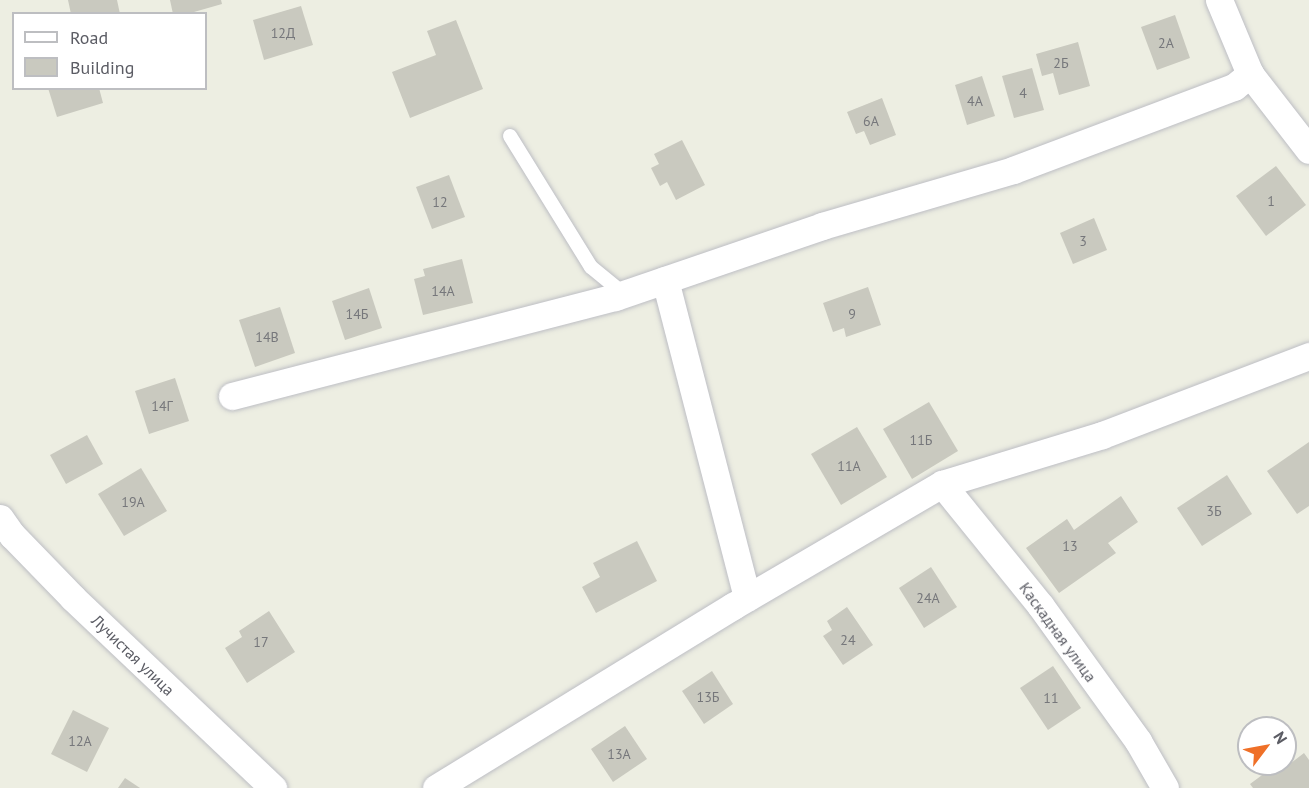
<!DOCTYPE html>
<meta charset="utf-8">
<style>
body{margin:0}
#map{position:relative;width:1309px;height:788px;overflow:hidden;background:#edeee2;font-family:"PT Sans",sans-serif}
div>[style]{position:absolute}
.building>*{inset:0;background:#c9c9bf}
.roads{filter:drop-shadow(0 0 2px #bdbec4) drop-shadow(0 0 2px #bdbec4)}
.service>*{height:14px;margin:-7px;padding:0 7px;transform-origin:7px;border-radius:7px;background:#fff}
.minor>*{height:27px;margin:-13.5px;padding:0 13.5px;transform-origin:13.5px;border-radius:13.5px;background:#fff}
span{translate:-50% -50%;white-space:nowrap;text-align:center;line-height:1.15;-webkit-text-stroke:4.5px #fff;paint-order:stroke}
.number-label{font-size:14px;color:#76777b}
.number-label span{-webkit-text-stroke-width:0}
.street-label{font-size:16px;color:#5b5c64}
.legend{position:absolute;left:12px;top:12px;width:195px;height:78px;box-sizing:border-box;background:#fff;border:2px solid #bdbec1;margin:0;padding:8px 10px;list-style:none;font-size:18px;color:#5b5c64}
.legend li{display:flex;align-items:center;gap:12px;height:30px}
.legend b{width:30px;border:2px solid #bdbec1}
.north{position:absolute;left:1237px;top:716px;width:60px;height:60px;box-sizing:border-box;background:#fff;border:2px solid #bdbec1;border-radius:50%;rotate:58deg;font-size:16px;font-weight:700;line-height:24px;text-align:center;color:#5b5c64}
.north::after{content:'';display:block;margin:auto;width:21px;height:27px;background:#ef7028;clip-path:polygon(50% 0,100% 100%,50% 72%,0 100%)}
</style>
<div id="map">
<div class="building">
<div style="clip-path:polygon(68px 0,117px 0,120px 14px,71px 14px)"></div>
<div style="clip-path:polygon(170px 0,221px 0,222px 4px,187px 14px,173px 14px)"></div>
<div style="clip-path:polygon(301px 6px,313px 45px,264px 60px,253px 20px)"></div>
<div style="clip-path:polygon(1175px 15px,1190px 58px,1157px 70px,1141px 27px)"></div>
<div style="clip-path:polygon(456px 20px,483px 89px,410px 118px,392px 72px,436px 55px,427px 31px)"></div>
<div style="clip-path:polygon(1078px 42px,1090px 86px,1059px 95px,1053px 73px,1042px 76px,1036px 54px)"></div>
<div style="clip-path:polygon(1032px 68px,1044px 110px,1014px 118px,1002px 76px)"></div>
<div style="clip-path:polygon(982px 76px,995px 116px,967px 125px,955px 85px)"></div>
<div style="clip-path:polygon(48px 88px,99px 88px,103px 103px,57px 117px)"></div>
<div style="clip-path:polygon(882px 98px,896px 135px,870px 145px,864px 131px,856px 134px,847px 112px)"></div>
<div style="clip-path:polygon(682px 140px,705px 185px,676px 200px,667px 182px,660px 186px,651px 168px,659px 164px,654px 154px)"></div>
<div style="clip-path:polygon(1276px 166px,1306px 205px,1266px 236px,1236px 196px)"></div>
<div style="clip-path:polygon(449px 175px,465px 217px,432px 229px,416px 187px)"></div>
<div style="clip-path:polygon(1094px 218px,1107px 250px,1073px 264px,1060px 233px)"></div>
<div style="clip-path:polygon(462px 259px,473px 303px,423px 315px,414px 279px,425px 276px,423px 269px)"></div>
<div style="clip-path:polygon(868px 287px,881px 325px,846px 337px,844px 328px,833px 332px,823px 303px)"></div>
<div style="clip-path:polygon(369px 288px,382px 328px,345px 340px,332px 301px)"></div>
<div style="clip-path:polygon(280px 307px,295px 353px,255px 367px,239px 320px)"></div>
<div style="clip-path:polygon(175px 378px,189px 421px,149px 434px,135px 391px)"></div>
<div style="clip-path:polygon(929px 402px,958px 451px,912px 479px,883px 429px)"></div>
<div style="clip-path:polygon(857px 427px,887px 477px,841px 505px,811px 454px)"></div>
<div style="clip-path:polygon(87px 435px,103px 464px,66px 484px,50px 455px)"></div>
<div style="clip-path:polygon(1309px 442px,1309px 506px,1297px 514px,1267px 471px)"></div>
<div style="clip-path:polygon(141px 468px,167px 511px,124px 536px,98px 494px)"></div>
<div style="clip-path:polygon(1227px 475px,1252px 514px,1202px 546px,1177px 508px)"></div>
<div style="clip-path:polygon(1121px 496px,1138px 522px,1108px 543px,1116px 553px,1059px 593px,1026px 548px,1067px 519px,1074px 530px)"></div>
<div style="clip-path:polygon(637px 541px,657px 581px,596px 613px,582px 587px,600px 577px,593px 563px)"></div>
<div style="clip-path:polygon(931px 567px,957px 607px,924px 628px,899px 588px)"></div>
<div style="clip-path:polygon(847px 607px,873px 645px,843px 665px,823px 636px,832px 630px,827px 621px)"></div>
<div style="clip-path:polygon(269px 611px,295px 652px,247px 683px,225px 648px,242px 637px,239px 631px)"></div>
<div style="clip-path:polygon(1053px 666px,1081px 708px,1048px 730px,1020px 688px)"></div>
<div style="clip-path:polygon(712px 671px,733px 704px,704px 724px,682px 691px)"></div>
<div style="clip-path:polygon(73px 710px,109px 728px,87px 772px,51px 754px)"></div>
<div style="clip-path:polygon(625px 726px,647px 759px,613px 782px,591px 749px)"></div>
<div style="clip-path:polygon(1304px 753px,1309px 760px,1309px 788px,1253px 788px,1250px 784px,1277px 764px,1282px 770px)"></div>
<div style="clip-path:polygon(125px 778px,140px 788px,118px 788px)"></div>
</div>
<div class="roads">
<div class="service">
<div style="left:510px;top:136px;width:154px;rotate:58.3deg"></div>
<div style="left:591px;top:267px;width:43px;rotate:39.3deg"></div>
</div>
<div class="minor">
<div style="left:1219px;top:0;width:80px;rotate:67.3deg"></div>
<div style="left:1250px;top:74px;width:96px;rotate:52.2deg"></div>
<div style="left:665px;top:280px;width:328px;rotate:75.5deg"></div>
<div style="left:232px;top:396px;width:396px;rotate:-14.5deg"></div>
<div style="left:615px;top:297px;width:219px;rotate:-18.9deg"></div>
<div style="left:822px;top:226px;width:199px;rotate:-16.3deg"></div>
<div style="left:1013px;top:170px;width:236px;rotate:-20.6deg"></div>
<div style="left:1234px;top:87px;width:21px;rotate:-39deg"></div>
<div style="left:942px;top:484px;width:156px;rotate:51deg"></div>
<div style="left:1040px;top:605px;width:168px;rotate:54.2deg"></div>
<div style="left:1138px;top:741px;width:54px;rotate:60.1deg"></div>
<div style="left:0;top:518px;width:21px;rotate:55deg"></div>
<div style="left:12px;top:535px;width:88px;rotate:45.9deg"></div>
<div style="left:73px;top:598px;width:276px;rotate:43.5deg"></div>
<div style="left:436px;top:788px;width:348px;rotate:-31.5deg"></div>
<div style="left:733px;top:606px;width:242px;rotate:-30.3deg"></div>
<div style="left:942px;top:484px;width:167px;rotate:-17deg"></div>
<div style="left:1102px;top:435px;width:222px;rotate:-20.9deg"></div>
</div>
</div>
<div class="number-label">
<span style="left:283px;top:33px">12Д</span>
<span style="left:1166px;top:43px">2А</span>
<span style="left:1061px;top:63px">2Б</span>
<span style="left:1023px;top:93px">4</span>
<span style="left:975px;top:101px">4А</span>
<span style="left:871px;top:121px">6А</span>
<span style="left:1271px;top:201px">1</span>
<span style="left:440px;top:202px">12</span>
<span style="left:1083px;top:241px">3</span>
<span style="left:443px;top:291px">14А</span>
<span style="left:357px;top:314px">14Б</span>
<span style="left:852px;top:314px">9</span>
<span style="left:267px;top:337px">14В</span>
<span style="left:162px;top:406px">14Г</span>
<span style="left:921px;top:440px">11Б</span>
<span style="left:849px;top:466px">11А</span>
<span style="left:133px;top:502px">19А</span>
<span style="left:1214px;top:511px">3Б</span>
<span style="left:1070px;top:546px">13</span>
<span style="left:928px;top:598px">24А</span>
<span style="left:848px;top:640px">24</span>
<span style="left:261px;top:642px">17</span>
<span style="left:708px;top:697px">13Б</span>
<span style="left:1051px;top:698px">11</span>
<span style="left:80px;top:741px">12А</span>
<span style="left:619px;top:754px">13А</span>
</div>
<div class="street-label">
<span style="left:1058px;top:632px;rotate:54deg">Каскадная улица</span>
<span style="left:133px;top:655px;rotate:44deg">Лучистая улица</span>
</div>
<ul class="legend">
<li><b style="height:8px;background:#fff"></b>Road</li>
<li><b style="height:16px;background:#c9c9bf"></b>Building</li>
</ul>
<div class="north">N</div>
</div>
